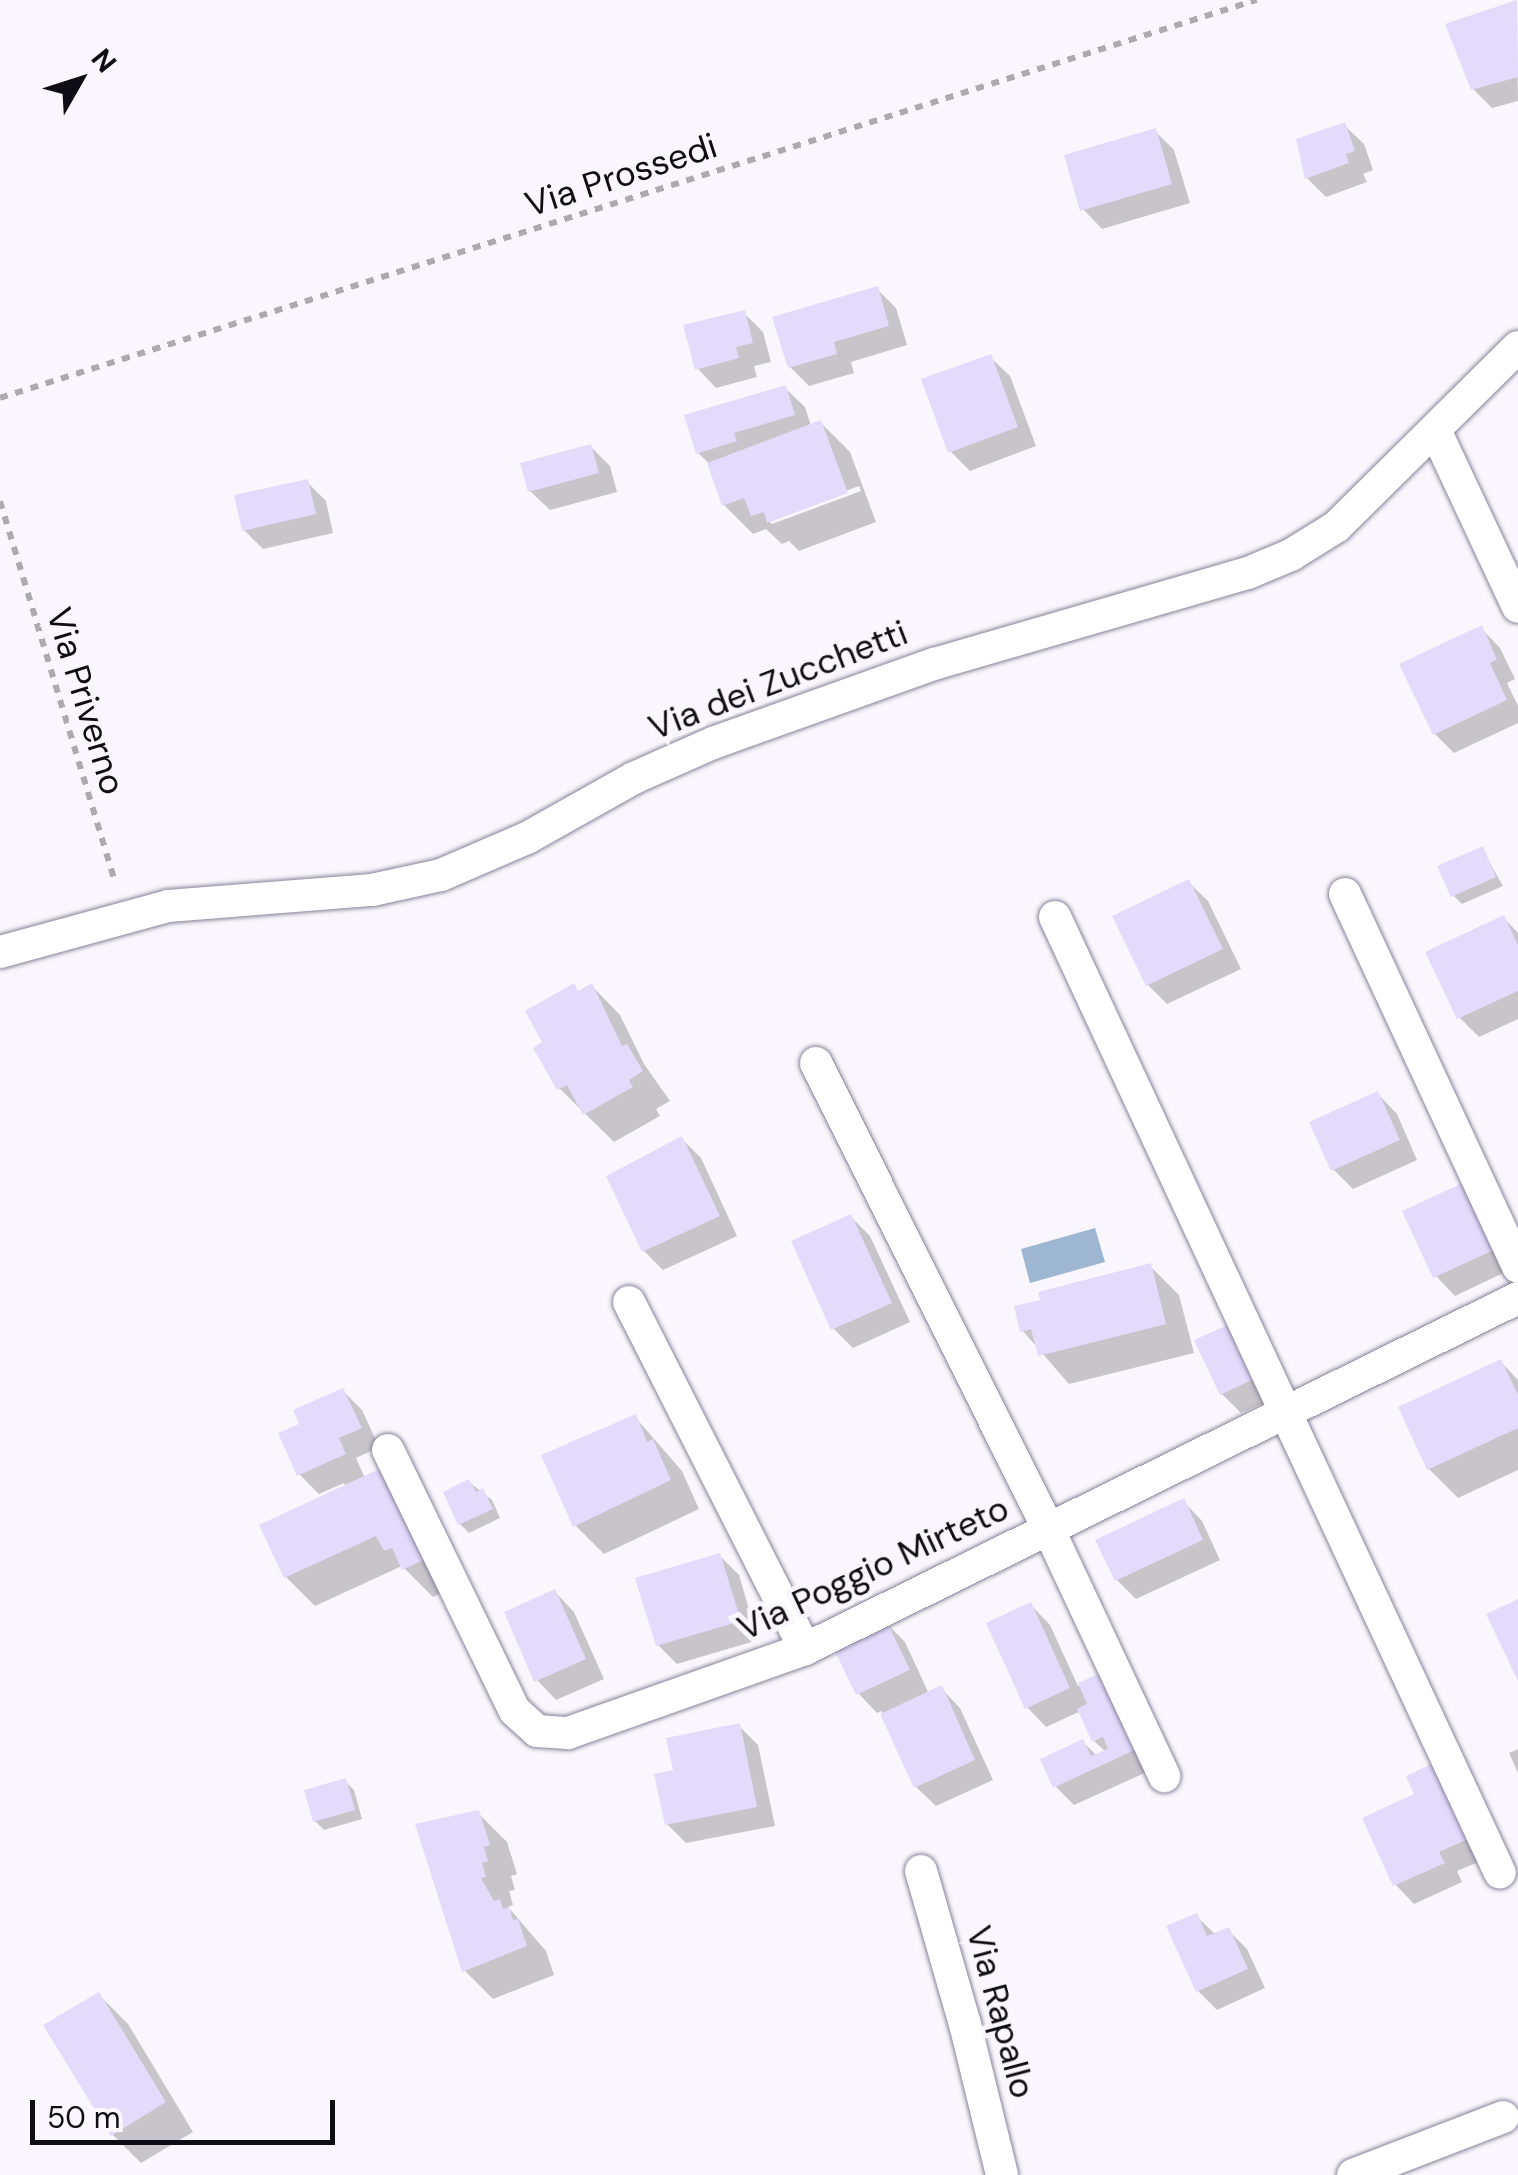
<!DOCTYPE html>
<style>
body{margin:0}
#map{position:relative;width:1518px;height:2175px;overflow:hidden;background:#f9f7fd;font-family:"DM Sans",sans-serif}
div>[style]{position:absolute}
.water>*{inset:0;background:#9db7d2}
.shadow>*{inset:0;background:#0003}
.building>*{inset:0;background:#e3dafc}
.path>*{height:6px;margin-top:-3px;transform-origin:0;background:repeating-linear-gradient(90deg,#acaab1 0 8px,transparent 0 16px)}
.roads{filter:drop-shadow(0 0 2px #88819a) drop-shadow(0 0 2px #88819a)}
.minor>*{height:32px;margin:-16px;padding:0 16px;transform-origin:16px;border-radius:16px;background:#fff}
span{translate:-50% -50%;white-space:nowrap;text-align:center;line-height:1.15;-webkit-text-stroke:10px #f9f7fd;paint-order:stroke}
.street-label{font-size:35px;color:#0e0c14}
.north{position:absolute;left:30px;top:30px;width:100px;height:100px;-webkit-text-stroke:8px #f9f7fd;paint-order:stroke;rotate:51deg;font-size:28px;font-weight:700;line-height:40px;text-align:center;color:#0e0c14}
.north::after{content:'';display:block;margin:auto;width:35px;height:45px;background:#0e0c14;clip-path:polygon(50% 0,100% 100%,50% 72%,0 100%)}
.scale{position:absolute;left:30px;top:2100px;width:305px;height:45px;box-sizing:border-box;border:5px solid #0e0c14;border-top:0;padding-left:12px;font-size:30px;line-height:35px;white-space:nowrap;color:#0e0c14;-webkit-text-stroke:8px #f9f7fd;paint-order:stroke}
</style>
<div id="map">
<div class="water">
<div style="clip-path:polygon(1095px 1228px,1105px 1262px,1030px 1283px,1021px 1249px)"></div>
</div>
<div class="shadow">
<div style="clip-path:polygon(1516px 2px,1518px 101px,1492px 108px,1473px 89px)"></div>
<div style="clip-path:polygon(1344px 125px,1364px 144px,1373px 170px,1363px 174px,1367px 182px,1326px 197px,1307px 178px)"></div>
<div style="clip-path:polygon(1155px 131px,1174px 150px,1190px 203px,1102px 229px,1083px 209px)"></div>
<div style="clip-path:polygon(877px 289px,896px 308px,907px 345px,851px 362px,854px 373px,809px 386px,790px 367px)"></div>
<div style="clip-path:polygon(744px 313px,763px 332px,771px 362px,754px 366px,757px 377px,716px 388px,697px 368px)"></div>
<div style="clip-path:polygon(990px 357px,1010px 376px,1036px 446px,970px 471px,950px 451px)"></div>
<div style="clip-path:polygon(evenodd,785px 388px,805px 407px,811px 426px,821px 423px,850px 452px,876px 522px,799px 551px,789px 541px,782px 544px,766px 529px,753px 534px,724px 505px,710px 464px,698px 453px,785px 388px,859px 486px,861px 491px,772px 524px,768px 520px,859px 486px)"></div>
<div style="clip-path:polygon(591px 447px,610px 466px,617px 492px,550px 510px,530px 491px)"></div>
<div style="clip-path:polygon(307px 482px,326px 501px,333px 533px,263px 549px,244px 530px)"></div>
<div style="clip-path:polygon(1481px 628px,1500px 648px,1515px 679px,1507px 683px,1518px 706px,1518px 723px,1454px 753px,1435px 734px)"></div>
<div style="clip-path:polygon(1482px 849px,1503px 886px,1462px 904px,1453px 895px)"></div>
<div style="clip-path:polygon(1188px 882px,1208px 901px,1241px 969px,1167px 1004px,1148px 985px)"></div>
<div style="clip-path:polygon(1504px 918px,1518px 933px,1518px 1019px,1479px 1037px,1459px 1017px)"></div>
<div style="clip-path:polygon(573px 986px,580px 993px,592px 986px,620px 1015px,644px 1064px,670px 1101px,656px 1109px,660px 1116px,614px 1142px,559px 1088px,545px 1043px)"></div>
<div style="clip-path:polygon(1378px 1094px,1397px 1114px,1417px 1160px,1353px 1189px,1333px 1169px)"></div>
<div style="clip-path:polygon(682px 1139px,701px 1158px,737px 1236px,663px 1270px,644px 1251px)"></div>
<div style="clip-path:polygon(1466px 1184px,1516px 1267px,1455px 1296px,1436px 1276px)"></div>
<div style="clip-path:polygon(851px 1217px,870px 1236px,910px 1322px,853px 1348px,833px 1328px)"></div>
<div style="clip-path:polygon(1150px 1266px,1179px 1295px,1194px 1353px,1069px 1384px,1022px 1330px)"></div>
<div style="clip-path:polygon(1232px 1326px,1276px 1397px,1241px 1413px,1222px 1394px)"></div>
<div style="clip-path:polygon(1501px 1362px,1518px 1380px,1518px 1470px,1458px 1498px,1429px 1469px)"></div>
<div style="clip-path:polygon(343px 1391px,362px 1410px,379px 1447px,356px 1458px,365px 1478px,461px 1584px,433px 1597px,402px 1566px,315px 1606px,286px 1577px,346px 1487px,344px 1483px,319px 1494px,300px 1475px,302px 1425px)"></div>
<div style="clip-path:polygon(635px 1417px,682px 1471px,699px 1509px,604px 1554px,575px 1525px)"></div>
<div style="clip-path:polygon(469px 1482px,492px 1500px,500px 1518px,469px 1533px,460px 1524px)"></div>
<div style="clip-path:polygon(1183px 1501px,1202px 1521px,1220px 1560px,1136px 1599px,1117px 1580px)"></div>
<div style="clip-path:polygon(720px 1556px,739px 1575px,758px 1640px,677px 1664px,658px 1645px)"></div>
<div style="clip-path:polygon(555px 1592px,574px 1612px,604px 1679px,556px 1700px,537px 1680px)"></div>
<div style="clip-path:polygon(1031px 1605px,1050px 1625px,1078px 1686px,1105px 1674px,1158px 1767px,1074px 1805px,1055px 1786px,1083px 1742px,1097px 1756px,1106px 1752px,1094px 1741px,1081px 1711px,1046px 1727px,1027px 1707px)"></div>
<div style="clip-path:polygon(886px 1623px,905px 1642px,929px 1694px,941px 1688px,960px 1708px,993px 1780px,936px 1806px,916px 1787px,881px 1711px,877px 1713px,858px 1693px)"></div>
<div style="clip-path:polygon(739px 1726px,758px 1745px,775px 1826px,686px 1843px,667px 1824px,676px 1772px)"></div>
<div style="clip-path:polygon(1518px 1749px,1518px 1773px,1509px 1753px)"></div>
<div style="clip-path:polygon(345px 1781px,354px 1790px,362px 1819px,324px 1830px,315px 1821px)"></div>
<div style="clip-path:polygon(1418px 1795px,1488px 1858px,1457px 1871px,1462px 1882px,1414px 1904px,1395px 1884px)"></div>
<div style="clip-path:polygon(478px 1813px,507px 1842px,517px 1874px,511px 1876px,515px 1890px,509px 1891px,513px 1905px,508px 1907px,546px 1951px,554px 1975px,493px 1999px,464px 1970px)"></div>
<div style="clip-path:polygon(1196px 1916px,1216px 1935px,1228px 1930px,1247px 1949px,1265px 1988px,1217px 2010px,1198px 1991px)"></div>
<div style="clip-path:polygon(99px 1995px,128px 2024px,193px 2132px,141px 2163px,112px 2134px)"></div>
</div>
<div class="building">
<div style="clip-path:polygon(1517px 0,1518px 77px,1471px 90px,1445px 24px)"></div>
<div style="clip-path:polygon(1345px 122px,1355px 151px,1346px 154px,1349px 163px,1305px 179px,1296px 139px)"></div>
<div style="clip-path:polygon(1156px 128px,1172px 184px,1080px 211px,1064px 155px)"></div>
<div style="clip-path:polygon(878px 286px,889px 326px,834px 342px,837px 354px,788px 368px,772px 317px)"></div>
<div style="clip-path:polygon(745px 310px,753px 343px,736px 347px,739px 358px,695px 370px,683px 325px)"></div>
<div style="clip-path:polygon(991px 354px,1018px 427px,948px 453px,921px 379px)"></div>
<div style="clip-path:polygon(786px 385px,795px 415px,734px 433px,737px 441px,696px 454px,684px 415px)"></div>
<div style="clip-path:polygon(821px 420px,848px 493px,767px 523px,764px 512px,751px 516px,744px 498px,722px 506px,707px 463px)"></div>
<div style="clip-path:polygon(591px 444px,599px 473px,528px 492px,520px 463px)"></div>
<div style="clip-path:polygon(308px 479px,316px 514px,242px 531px,234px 495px)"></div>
<div style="clip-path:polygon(1482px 625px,1497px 660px,1490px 663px,1507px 700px,1433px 735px,1399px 664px)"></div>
<div style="clip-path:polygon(1483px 846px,1496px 877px,1451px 897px,1437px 866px)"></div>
<div style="clip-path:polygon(1189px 879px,1223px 949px,1146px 986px,1112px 916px)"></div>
<div style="clip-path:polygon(1504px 915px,1518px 945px,1518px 991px,1457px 1019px,1425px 952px)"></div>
<div style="clip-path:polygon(574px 983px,578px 991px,592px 983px,622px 1046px,627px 1044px,643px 1071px,629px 1080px,633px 1087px,583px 1115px,567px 1085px,557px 1090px,533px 1048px,542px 1042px,525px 1011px)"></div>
<div style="clip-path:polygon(1378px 1091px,1400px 1140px,1331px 1171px,1309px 1122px)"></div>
<div style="clip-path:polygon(682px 1136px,720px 1216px,642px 1252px,606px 1176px)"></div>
<div style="clip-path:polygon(1467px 1181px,1498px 1248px,1433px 1278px,1402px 1211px)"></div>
<div style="clip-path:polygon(851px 1214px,892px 1303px,831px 1330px,791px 1241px)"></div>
<div style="clip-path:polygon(1151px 1263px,1166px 1324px,1038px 1356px,1031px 1329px,1020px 1332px,1014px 1306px,1040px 1300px,1038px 1292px)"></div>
<div style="clip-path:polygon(1232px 1323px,1258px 1377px,1220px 1395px,1194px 1340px)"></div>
<div style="clip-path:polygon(1501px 1359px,1518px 1395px,1518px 1428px,1427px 1470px,1398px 1407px)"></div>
<div style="clip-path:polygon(343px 1388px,362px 1428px,339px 1438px,346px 1454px,297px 1476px,278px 1433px,299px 1424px,293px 1410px)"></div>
<div style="clip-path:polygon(636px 1414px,647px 1442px,653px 1439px,671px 1480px,573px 1527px,541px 1455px)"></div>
<div style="clip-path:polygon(392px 1463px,434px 1555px,402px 1570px,392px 1548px,384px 1551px,376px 1536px,284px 1578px,259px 1525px)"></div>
<div style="clip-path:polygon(469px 1479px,476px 1492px,483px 1488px,493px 1509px,458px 1525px,443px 1492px)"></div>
<div style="clip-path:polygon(1184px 1498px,1203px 1540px,1115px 1581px,1095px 1540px)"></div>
<div style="clip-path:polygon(720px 1553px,741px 1621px,656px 1646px,635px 1578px)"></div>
<div style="clip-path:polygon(555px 1589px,586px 1659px,534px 1682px,504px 1612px)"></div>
<div style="clip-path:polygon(1518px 1599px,1518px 1681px,1486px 1614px)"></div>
<div style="clip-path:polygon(1031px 1602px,1070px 1688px,1025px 1709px,986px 1623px)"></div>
<div style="clip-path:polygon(886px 1620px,910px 1670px,856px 1695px,832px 1645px)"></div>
<div style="clip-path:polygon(1105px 1671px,1141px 1747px,1053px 1788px,1040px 1759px,1083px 1739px,1091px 1756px,1108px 1749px,1103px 1737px,1092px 1742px,1077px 1709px,1087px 1704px,1078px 1683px)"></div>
<div style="clip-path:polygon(942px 1685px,975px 1760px,914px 1788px,880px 1714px)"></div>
<div style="clip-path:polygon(740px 1723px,757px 1807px,665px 1825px,654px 1774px,673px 1770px,666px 1738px)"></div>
<div style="clip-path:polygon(1436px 1762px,1470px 1838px,1439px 1852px,1445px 1863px,1393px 1886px,1362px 1818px,1414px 1794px,1406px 1776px)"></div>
<div style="clip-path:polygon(346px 1778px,355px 1810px,313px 1822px,304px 1790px)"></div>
<div style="clip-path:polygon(479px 1810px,490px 1845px,484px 1847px,488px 1861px,482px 1863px,486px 1877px,481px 1878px,494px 1901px,500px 1899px,503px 1909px,509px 1907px,513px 1920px,518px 1919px,527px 1946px,462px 1972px,415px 1824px)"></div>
<div style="clip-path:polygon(1197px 1913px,1207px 1936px,1229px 1927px,1248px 1969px,1196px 1992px,1166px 1926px)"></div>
<div style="clip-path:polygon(99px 1992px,166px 2102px,111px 2136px,43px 2025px)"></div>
</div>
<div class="path">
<div style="left:0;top:398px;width:1318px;rotate:-17.58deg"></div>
<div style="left:0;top:501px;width:399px;rotate:73.2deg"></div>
</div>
<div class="roads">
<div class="minor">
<div style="left:1436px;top:432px;width:193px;rotate:64.9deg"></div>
<div style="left:1345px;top:894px;width:411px;rotate:65.1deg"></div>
<div style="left:1055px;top:917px;width:1054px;rotate:65.04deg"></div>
<div style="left:0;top:952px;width:174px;rotate:-15.3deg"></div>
<div style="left:168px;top:906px;width:205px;rotate:-4.5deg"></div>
<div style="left:372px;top:890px;width:71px;rotate:-12.3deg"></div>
<div style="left:441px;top:875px;width:94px;rotate:-23.3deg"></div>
<div style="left:527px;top:838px;width:123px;rotate:-29.3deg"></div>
<div style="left:634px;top:778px;width:86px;rotate:-23.9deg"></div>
<div style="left:713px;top:743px;width:235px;rotate:-19.7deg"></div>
<div style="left:934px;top:664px;width:327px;rotate:-16.2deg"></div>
<div style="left:1248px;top:573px;width:47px;rotate:-22.7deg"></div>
<div style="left:1291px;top:555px;width:53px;rotate:-31.9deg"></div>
<div style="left:1336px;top:527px;width:256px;rotate:-44.7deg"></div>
<div style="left:816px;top:1063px;width:522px;rotate:63.48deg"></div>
<div style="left:1049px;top:1530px;width:272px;rotate:64.9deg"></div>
<div style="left:629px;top:1302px;width:389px;rotate:63.1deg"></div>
<div style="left:388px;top:1450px;width:290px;rotate:64.1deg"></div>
<div style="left:515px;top:1711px;width:30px;rotate:42deg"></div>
<div style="left:537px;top:1731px;width:31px;rotate:4deg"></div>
<div style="left:568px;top:1733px;width:251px;rotate:-19.5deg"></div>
<div style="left:805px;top:1649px;width:795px;rotate:-26.21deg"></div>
<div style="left:921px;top:1871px;width:159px;rotate:74deg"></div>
<div style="left:965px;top:2024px;width:155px;rotate:76.2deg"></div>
<div style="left:1353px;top:2175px;width:161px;rotate:-21.1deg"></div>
</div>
</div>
<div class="street-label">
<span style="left:621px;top:175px;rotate:-18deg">Via Prossedi</span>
<span style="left:778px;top:680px;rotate:-21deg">Via dei Zucchetti</span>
<span style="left:86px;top:701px;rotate:73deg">Via Priverno</span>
<span style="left:873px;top:1568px;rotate:-25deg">Via Poggio Mirteto</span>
<span style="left:1001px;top:2012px;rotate:75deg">Via Rapallo</span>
</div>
<div class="north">N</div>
<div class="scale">50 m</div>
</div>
